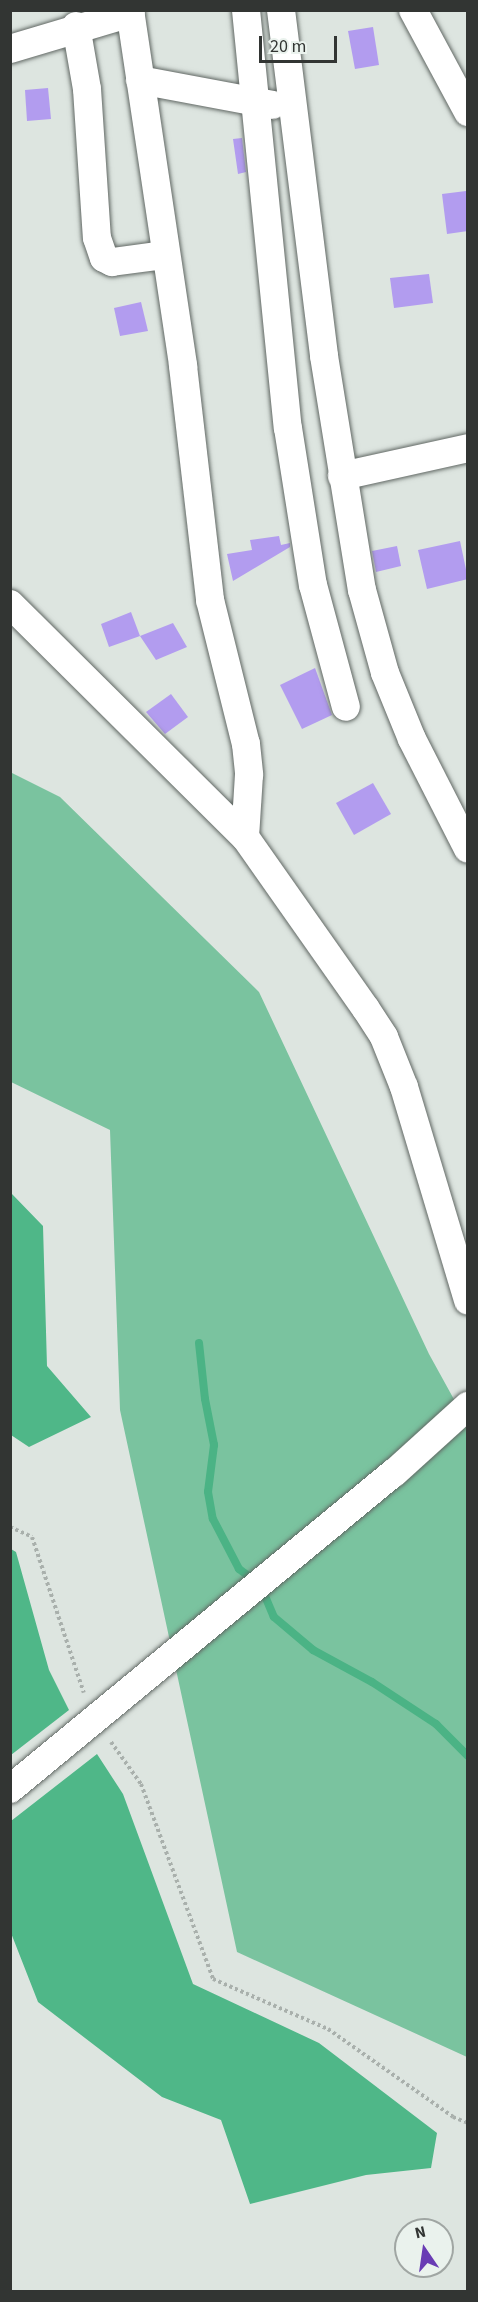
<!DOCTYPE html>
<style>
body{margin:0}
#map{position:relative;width:478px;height:2302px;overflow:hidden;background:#dde5e0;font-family:"Source Sans 3",sans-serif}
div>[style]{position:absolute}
.green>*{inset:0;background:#7ac39f}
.forest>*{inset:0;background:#4fb788}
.stream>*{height:8px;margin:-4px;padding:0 4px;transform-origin:4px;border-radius:4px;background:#4bb385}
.building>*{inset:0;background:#b29cef}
.path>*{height:4px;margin-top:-2px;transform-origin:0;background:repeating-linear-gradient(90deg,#a9b0ac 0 3px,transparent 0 6px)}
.roads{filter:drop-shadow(0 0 2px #616864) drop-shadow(0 0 2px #616864)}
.street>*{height:28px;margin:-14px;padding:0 14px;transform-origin:14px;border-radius:14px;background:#fff}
span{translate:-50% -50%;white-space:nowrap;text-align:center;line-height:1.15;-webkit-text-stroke:4.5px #eaf2ed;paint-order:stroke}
.frame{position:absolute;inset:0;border:12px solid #323533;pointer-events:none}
.north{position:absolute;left:394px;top:2218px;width:60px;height:60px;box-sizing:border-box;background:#eaf2ed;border:2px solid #a0a6a3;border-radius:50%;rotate:347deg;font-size:16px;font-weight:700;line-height:24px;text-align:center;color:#323533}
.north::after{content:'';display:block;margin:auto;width:21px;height:27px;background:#693cb4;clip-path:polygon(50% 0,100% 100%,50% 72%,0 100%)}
.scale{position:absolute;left:259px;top:36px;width:78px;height:27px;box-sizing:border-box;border:3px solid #323533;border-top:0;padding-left:8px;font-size:18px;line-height:21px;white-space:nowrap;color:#323533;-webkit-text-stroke:4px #eaf2ed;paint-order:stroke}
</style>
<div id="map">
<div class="green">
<div style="clip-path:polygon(10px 772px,60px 797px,259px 992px,429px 1354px,467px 1423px,467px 2057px,237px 1952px,120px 1410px,110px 1130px,11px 1082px)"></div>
</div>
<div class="forest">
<div style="clip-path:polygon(11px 1193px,43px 1226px,47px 1366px,91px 1417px,29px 1447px,11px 1435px)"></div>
<div style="clip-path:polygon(11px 1549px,16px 1552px,49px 1670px,69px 1710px,11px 1755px)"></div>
<div style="clip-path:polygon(97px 1754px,123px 1794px,193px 1984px,319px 2043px,437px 2133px,431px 2168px,366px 2175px,250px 2204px,221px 2120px,162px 2097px,38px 2002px,11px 1933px,11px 1821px)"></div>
</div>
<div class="stream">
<div style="left:199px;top:1343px;width:56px;rotate:83.9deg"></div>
<div style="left:205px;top:1399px;width:47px;rotate:78.9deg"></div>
<div style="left:214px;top:1445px;width:47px;rotate:97.3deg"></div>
<div style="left:208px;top:1492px;width:27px;rotate:80deg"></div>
<div style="left:213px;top:1519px;width:56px;rotate:62.5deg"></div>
<div style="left:239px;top:1569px;width:19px;rotate:36deg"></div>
<div style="left:262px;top:1589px;width:30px;rotate:67deg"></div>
<div style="left:274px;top:1617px;width:51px;rotate:40.2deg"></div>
<div style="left:313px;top:1650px;width:67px;rotate:28.5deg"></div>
<div style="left:372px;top:1682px;width:77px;rotate:33.3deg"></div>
<div style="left:436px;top:1724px;width:45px;rotate:45deg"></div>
</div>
<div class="building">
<div style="clip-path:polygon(373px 27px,379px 65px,355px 69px,348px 31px)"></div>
<div style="clip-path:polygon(48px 88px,51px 119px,27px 121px,25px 90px)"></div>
<div style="clip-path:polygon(242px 138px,246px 172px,238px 174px,233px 139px)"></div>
<div style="clip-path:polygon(466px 191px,468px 231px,447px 234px,442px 194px)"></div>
<div style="clip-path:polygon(429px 274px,433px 303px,394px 308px,390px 278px)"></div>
<div style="clip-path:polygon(141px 302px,148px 331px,120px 336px,114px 308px)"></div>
<div style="clip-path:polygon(279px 536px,281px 545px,290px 543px,290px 547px,233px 581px,227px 554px,252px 550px,250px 540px)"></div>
<div style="clip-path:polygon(460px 541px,468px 579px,427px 589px,418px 550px)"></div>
<div style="clip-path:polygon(397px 546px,401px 566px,376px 572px,372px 551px)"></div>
<div style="clip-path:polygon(131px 612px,140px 636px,109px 647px,101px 624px)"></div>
<div style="clip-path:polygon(173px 623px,187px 647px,156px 660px,140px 636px)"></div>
<div style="clip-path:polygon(315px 668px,332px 715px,302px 729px,280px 685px)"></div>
<div style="clip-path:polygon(171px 694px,188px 717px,165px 734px,146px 712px)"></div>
<div style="clip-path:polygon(373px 783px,391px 814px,354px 835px,336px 803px)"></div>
</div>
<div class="path">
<div style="left:10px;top:1527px;width:24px;rotate:24deg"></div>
<div style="left:32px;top:1537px;width:164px;rotate:71.6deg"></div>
<div style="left:111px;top:1742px;width:52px;rotate:54.5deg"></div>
<div style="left:141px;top:1784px;width:208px;rotate:69.7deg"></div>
<div style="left:213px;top:1979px;width:125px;rotate:23.5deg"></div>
<div style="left:328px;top:2029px;width:153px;rotate:35.1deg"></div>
<div style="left:453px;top:2117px;width:16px;rotate:22deg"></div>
</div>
<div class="roads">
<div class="street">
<div style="left:130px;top:10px;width:360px;rotate:81.5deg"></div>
<div style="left:183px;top:366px;width:236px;rotate:83.4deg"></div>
<div style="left:210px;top:600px;width:148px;rotate:76deg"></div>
<div style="left:246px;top:744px;width:31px;rotate:84deg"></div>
<div style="left:249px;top:775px;width:62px;rotate:93.7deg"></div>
<div style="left:246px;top:10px;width:420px;rotate:84.3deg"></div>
<div style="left:288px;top:428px;width:159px;rotate:81deg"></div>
<div style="left:313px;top:585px;width:126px;rotate:74.9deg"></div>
<div style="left:281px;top:10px;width:349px;rotate:82.9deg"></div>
<div style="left:324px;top:356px;width:237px;rotate:80.8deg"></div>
<div style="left:362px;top:590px;width:86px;rotate:74.5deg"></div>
<div style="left:385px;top:673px;width:71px;rotate:67.8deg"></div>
<div style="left:412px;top:739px;width:123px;rotate:63deg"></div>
<div style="left:413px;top:10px;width:116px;rotate:61.7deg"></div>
<div style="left:76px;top:26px;width:64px;rotate:80.1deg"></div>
<div style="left:87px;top:89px;width:149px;rotate:86.2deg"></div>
<div style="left:97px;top:238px;width:21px;rotate:71deg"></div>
<div style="left:104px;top:258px;width:9px;rotate:27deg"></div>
<div style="left:112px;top:262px;width:52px;rotate:-7.7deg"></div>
<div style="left:10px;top:49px;width:126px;rotate:-16.6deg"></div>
<div style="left:140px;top:80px;width:135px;rotate:10.6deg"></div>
<div style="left:342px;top:476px;width:129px;rotate:-12.5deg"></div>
<div style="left:10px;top:604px;width:331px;rotate:44.8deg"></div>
<div style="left:245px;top:837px;width:210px;rotate:54.9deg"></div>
<div style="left:366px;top:1009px;width:33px;rotate:57deg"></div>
<div style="left:384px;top:1037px;width:54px;rotate:68.2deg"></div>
<div style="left:404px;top:1087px;width:223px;rotate:73.3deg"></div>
<div style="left:10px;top:1789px;width:497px;rotate:-39.5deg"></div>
<div style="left:394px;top:1473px;width:100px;rotate:-42.2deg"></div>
</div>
</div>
<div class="frame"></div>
<div class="north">N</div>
<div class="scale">20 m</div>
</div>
